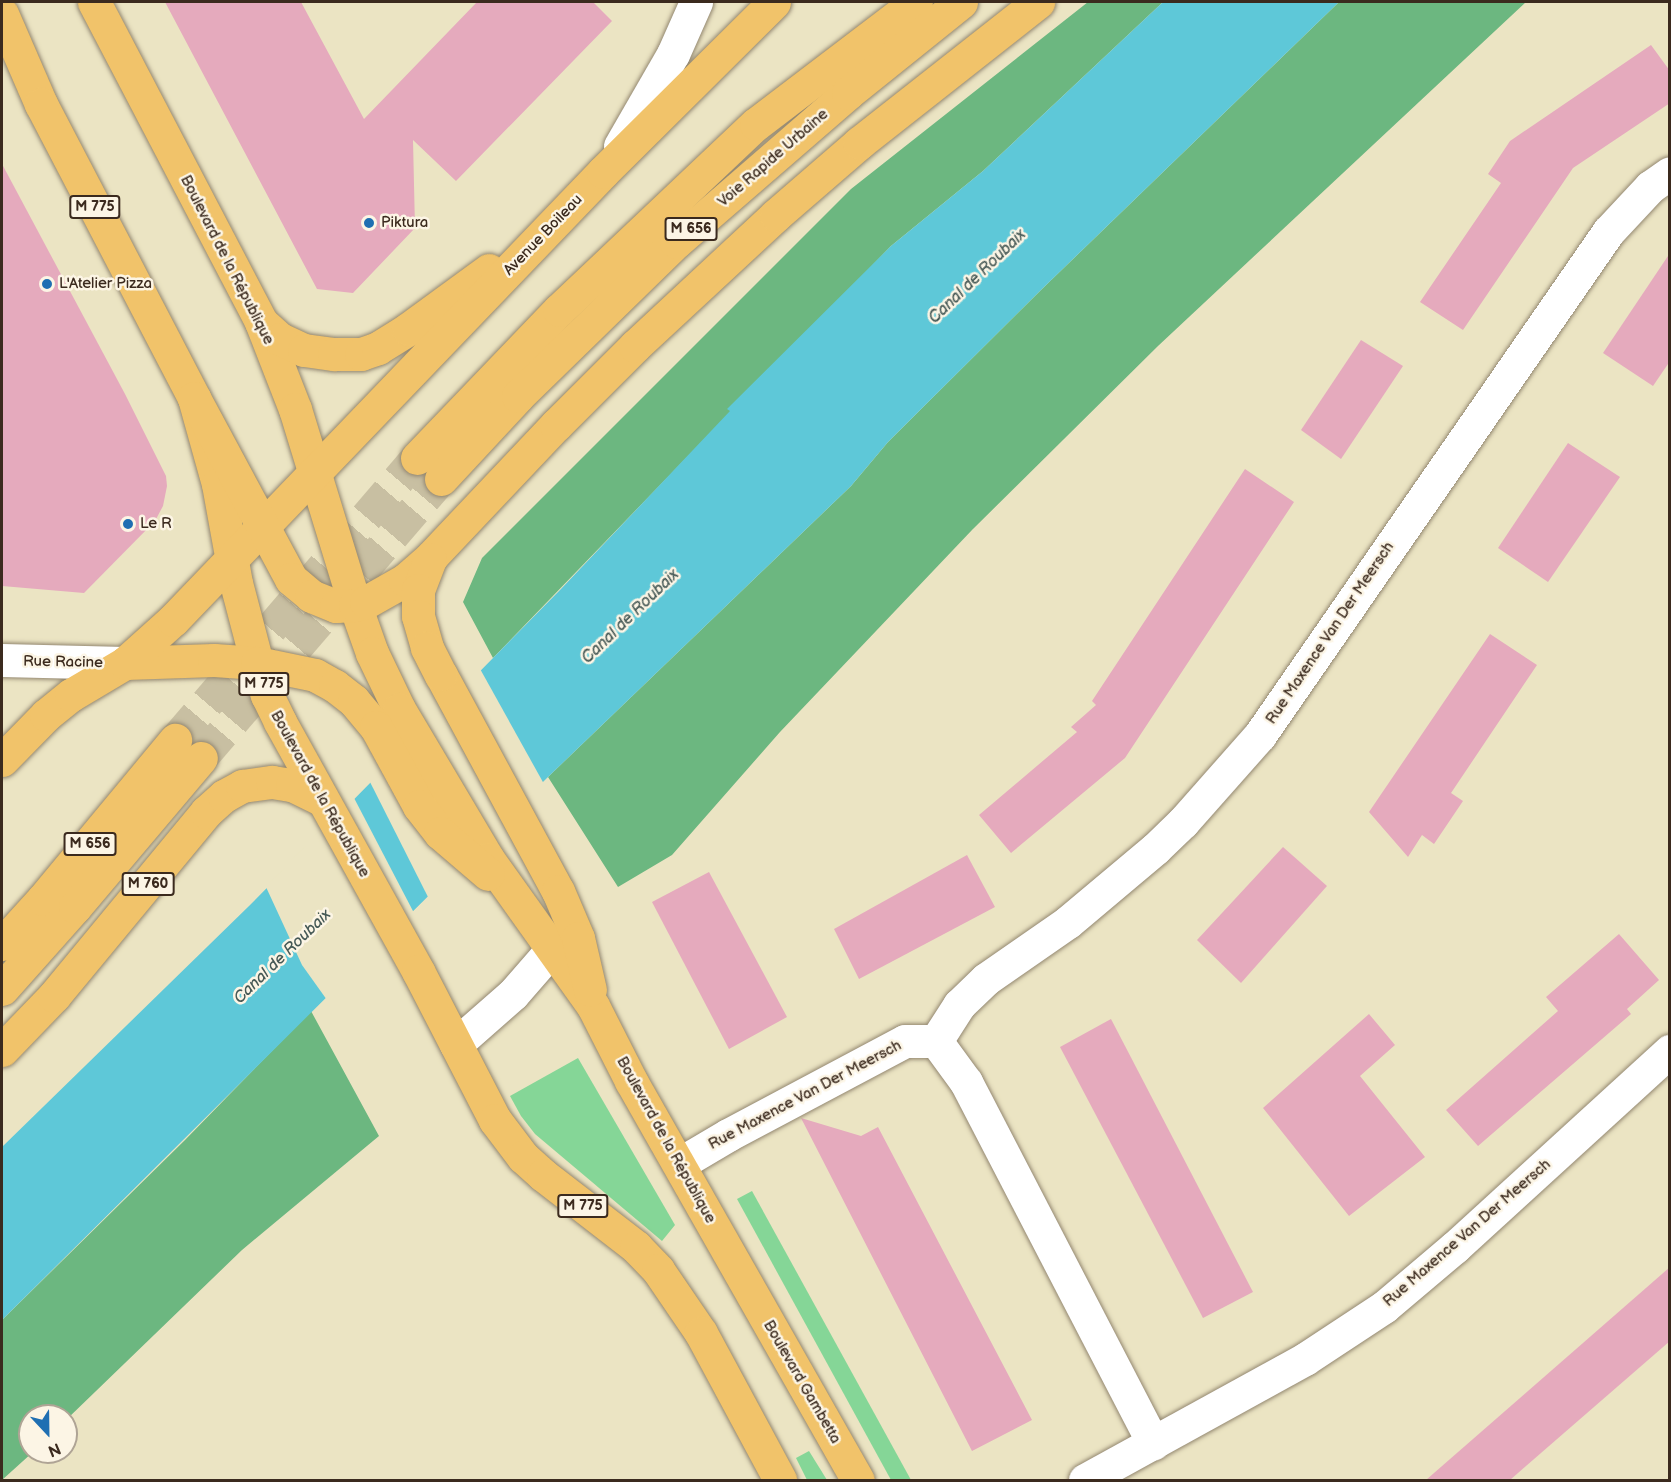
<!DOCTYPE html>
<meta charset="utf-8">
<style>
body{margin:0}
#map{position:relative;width:1671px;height:1482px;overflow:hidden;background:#ebe4c3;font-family:"Balsamiq Sans",sans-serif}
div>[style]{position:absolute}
.green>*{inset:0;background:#85d697}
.forest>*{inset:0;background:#6cb780}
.water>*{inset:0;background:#5ec8d8}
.pier>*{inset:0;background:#ebe4c3}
.building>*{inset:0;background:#e5aabd}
.highway-tunnel>*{height:33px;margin-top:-16.5px;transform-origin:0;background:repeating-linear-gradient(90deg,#c8bfa2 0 33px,transparent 0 49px)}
.roads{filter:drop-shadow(0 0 2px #938770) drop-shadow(0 0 2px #938770)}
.minor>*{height:33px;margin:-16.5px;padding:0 16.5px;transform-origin:16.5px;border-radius:16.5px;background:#fff}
.major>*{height:33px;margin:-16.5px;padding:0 16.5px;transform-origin:16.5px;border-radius:16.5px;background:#f1c36a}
.highway>*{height:33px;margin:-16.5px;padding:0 16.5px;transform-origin:16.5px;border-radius:16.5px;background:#f1c36a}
.dots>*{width:16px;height:16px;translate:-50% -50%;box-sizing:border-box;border:3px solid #fcf5e5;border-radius:50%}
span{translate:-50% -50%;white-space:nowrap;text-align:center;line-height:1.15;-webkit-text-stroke:5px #fcf5e5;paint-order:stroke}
.shield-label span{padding:2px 4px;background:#fcf5e5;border:2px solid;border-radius:4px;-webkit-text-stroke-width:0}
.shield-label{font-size:14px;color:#3b2a1e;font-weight:700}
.street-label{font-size:15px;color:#3b2a1e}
.poi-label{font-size:15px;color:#3b2a1e}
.left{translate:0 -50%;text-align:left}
.water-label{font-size:16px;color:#465956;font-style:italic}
.frame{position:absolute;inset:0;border:3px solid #3b2a1e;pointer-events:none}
.north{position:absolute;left:18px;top:1404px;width:60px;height:60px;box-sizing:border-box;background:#fcf5e5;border:2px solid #afa495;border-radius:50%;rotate:158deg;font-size:16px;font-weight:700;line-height:24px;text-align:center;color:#3b2a1e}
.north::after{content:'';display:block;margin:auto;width:21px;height:27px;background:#1f6fb2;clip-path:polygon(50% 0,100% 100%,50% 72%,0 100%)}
</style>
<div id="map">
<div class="green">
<div style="clip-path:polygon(578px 1058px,675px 1225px,662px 1241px,535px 1134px,521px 1116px,510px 1096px)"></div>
<div style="clip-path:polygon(752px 1191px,911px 1480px,891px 1480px,737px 1199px)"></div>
<div style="clip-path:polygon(809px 1451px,827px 1480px,807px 1480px,796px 1458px)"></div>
</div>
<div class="forest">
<div style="clip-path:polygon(1088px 2px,1163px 2px,983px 171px,891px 246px,493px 658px,463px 602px,482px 558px,851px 189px)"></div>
<div style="clip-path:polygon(1339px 2px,1526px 2px,1158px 346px,972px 530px,780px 732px,672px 855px,618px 887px,548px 777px,851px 486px,888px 442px,1043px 288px)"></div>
<div style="clip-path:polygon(311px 1011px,379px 1136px,242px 1250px,66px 1420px,66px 1416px,30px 1416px,30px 1452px,33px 1452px,2px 1480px,2px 1320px,185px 1140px)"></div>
</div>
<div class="water">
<div style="clip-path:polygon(1163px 2px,1339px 2px,1043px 288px,888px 442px,851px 486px,548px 777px,2px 1320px,2px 1147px,249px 906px,561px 589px,730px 411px,727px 409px,891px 246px,983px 171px)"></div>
</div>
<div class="pier">
<div style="clip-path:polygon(479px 667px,544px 784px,429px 899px,369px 780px)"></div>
<div style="clip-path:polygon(353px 796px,414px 913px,327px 1000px,302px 965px,266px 887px)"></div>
</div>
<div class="building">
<div style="clip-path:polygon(165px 2px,301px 2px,364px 119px,477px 2px,593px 2px,612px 21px,456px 181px,413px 140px,415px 228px,353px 293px,317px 289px)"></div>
<div style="clip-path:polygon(1651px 45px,1670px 71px,1670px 103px,1573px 168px,1463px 330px,1420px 302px,1501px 183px,1488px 174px,1510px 141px)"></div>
<div style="clip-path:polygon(2px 164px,125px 394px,166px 476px,167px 486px,163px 506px,155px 521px,84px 593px,2px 586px)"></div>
<div style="clip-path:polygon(1670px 253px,1670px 361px,1653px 386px,1603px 353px)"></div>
<div style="clip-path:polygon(1361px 340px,1403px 366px,1341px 459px,1301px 430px)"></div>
<div style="clip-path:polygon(1568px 443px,1620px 477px,1548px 582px,1498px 548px)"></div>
<div style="clip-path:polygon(1245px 469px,1294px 502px,1125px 758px,1011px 853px,979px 815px,1077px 732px,1071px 727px,1096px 705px,1092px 701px)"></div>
<div style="clip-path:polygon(1490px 634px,1537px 665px,1451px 793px,1463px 801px,1434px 844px,1422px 835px,1408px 857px,1369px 812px)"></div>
<div style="clip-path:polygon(1283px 847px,1327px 886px,1241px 983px,1197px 940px)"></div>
<div style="clip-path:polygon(967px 855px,995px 907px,859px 979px,834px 929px)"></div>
<div style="clip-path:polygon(709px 872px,787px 1017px,729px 1049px,652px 902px)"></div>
<div style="clip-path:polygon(1619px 934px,1659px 980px,1627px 1009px,1631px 1014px,1478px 1146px,1446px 1110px,1558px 1011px,1546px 997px)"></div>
<div style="clip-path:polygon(1369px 1014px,1395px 1045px,1360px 1076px,1425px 1157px,1349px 1216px,1263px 1108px)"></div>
<div style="clip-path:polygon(1111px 1019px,1253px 1292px,1203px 1318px,1060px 1047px)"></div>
<div style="clip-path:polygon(801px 1118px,861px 1136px,878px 1127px,1032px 1420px,972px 1451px)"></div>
<div style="clip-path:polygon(1670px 1267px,1670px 1341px,1510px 1480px,1426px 1480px)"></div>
</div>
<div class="highway-tunnel">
<div style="left:175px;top:740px;width:372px;rotate:-49.4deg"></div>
<div style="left:201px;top:758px;width:368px;rotate:-49.3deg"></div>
</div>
<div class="roads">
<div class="minor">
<div style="left:620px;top:146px;width:106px;rotate:-60.1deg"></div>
<div style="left:673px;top:54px;width:57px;rotate:-66.1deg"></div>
<div style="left:2px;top:660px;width:123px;rotate:1.4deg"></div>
<div style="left:936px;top:1041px;width:43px;rotate:-57.4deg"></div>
<div style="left:959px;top:1005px;width:37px;rotate:-44deg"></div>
<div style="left:986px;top:979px;width:100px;rotate:-34.8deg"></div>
<div style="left:1068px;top:922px;width:114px;rotate:-40deg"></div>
<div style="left:1155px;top:849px;width:39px;rotate:-44deg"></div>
<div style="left:1183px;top:822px;width:116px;rotate:-48.5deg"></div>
<div style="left:1260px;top:735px;width:612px;rotate:-55.32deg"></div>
<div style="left:1608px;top:232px;width:62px;rotate:-47deg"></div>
<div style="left:1650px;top:187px;width:24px;rotate:-35deg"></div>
<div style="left:456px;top:1044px;width:76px;rotate:-41.3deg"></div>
<div style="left:513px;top:994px;width:61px;rotate:-49deg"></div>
<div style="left:679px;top:1164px;width:57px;rotate:-30.6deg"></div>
<div style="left:728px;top:1135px;width:200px;rotate:-28deg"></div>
<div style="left:905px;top:1041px;width:31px"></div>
<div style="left:936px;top:1041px;width:51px;rotate:53.8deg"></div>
<div style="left:966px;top:1082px;width:407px;rotate:62.6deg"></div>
<div style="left:1085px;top:1480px;width:251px;rotate:-28.8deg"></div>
<div style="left:1305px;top:1359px;width:95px;rotate:-33.4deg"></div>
<div style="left:1384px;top:1307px;width:93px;rotate:-40.2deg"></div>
<div style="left:1455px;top:1247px;width:291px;rotate:-42.4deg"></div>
</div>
<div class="major">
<div style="left:94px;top:2px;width:361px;rotate:62.4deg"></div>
<div style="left:261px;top:322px;width:93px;rotate:68.7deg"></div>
<div style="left:295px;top:409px;width:205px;rotate:73deg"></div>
<div style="left:355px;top:605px;width:51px;rotate:70.5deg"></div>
<div style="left:372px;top:653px;width:62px;rotate:64.3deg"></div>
<div style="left:399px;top:709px;width:174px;rotate:59.3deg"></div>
<div style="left:488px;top:859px;width:181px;rotate:54.5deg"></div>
<div style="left:593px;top:1006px;width:84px;rotate:63.1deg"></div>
<div style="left:631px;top:1081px;width:459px;rotate:60.4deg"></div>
<div style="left:2px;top:14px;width:98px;rotate:66.6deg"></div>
<div style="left:41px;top:104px;width:331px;rotate:62.5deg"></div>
<div style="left:194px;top:398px;width:89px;rotate:74.4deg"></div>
<div style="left:218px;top:484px;width:101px;rotate:79.7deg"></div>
<div style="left:236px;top:583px;width:83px;rotate:75.3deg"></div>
<div style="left:257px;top:663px;width:34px;rotate:73deg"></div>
<div style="left:267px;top:695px;width:30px;rotate:64deg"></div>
<div style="left:280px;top:722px;width:285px;rotate:61deg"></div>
<div style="left:418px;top:971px;width:168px;rotate:62.7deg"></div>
<div style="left:495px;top:1120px;width:46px;rotate:52.9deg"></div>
<div style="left:523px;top:1157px;width:27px;rotate:42deg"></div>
<div style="left:543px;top:1175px;width:118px;rotate:37.7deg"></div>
<div style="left:636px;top:1247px;width:32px;rotate:46deg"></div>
<div style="left:658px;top:1270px;width:76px;rotate:55.7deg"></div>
<div style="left:701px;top:1333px;width:167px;rotate:61.7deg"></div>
<div style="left:261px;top:322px;width:25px;rotate:42deg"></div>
<div style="left:280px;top:339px;width:26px;rotate:25deg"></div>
<div style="left:304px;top:350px;width:30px;rotate:8deg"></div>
<div style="left:334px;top:354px;width:27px"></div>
<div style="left:361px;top:354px;width:18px;rotate:-19deg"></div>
<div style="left:378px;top:348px;width:36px;rotate:-32deg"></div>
<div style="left:408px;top:329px;width:100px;rotate:-36.1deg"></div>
<div style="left:125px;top:663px;width:89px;rotate:-1.9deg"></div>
<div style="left:214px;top:660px;width:43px;rotate:4deg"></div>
<div style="left:257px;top:663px;width:59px;rotate:11.7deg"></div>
<div style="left:315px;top:675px;width:23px;rotate:29deg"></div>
<div style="left:335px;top:686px;width:24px;rotate:38deg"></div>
<div style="left:354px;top:701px;width:34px;rotate:50deg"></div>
<div style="left:376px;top:727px;width:90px;rotate:61.4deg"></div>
<div style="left:419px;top:806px;width:34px;rotate:52deg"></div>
<div style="left:440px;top:833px;width:63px;rotate:40.5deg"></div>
<div style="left:441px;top:675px;width:246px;rotate:61.6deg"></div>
<div style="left:558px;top:891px;width:51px;rotate:66.9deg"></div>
<div style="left:578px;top:938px;width:53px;rotate:77deg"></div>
<div style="left:2px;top:760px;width:63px;rotate:-45.6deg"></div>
<div style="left:46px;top:715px;width:32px;rotate:-39deg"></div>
<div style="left:71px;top:695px;width:63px;rotate:-30.7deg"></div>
<div style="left:125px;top:663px;width:64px;rotate:-41.9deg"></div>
<div style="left:173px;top:620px;width:621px;rotate:-46.17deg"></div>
<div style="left:603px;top:172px;width:241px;rotate:-44.8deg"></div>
<div style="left:2px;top:1050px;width:75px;rotate:-46.1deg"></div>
<div style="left:54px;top:996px;width:239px;rotate:-50.4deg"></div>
<div style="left:206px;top:812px;width:24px;rotate:-42deg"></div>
<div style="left:224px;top:796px;width:21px;rotate:-29deg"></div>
<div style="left:242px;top:786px;width:30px;rotate:-8deg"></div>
<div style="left:272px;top:782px;width:20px;rotate:9deg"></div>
<div style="left:292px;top:785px;width:34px;rotate:26deg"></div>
</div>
<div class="highway">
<div style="left:194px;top:398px;width:205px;rotate:61.8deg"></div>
<div style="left:291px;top:579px;width:26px;rotate:40deg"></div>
<div style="left:311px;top:596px;width:27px;rotate:22deg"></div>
<div style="left:336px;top:606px;width:19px;rotate:-3deg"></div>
<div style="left:355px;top:605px;width:11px;rotate:-15deg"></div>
<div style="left:366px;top:602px;width:45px;rotate:-29.4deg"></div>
<div style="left:405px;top:580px;width:35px;rotate:-41deg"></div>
<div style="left:431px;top:557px;width:182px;rotate:-46.6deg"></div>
<div style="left:556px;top:425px;width:112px;rotate:-45deg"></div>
<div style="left:635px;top:346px;width:192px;rotate:-42.9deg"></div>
<div style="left:776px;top:215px;width:110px;rotate:-40.9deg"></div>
<div style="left:859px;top:143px;width:228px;rotate:-38.2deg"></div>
<div style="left:417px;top:458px;width:205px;rotate:-46.2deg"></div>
<div style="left:559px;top:310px;width:271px;rotate:-43.4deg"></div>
<div style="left:756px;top:124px;width:201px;rotate:-37.3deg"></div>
<div style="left:441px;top:479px;width:113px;rotate:-47.1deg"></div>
<div style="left:518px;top:396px;width:221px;rotate:-44.3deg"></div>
<div style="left:676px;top:242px;width:228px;rotate:-40.9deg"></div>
<div style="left:848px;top:93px;width:145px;rotate:-38.8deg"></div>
<div style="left:430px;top:559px;width:33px;rotate:111deg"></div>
<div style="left:418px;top:590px;width:26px;rotate:90deg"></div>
<div style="left:418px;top:616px;width:33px;rotate:74deg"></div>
<div style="left:427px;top:648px;width:30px;rotate:63deg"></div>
<div style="left:2px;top:944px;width:61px;rotate:-47.7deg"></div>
<div style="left:43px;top:899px;width:207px;rotate:-50.3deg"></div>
<div style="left:2px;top:989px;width:110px;rotate:-48.3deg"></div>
<div style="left:75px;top:907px;width:195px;rotate:-49.8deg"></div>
</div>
</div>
<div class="dots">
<div style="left:369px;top:223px;background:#1f6fb2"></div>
<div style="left:47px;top:284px;background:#1f6fb2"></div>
<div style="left:128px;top:524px;background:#1f6fb2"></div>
</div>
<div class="shield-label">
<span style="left:95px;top:207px">M 775</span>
<span style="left:691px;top:229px">M 656</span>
<span style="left:264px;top:684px">M 775</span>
<span style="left:90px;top:844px">M 656</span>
<span style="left:148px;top:884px">M 760</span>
<span style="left:583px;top:1206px">M 775</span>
</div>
<div class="street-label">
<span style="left:773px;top:158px;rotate:-41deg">Voie Rapide Urbaine</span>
<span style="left:543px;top:235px;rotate:-46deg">Avenue Boileau</span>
<span style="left:227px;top:260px;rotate:63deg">Boulevard de la République</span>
<span style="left:1330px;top:633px;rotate:-56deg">Rue Maxence Van Der Meersch</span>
<span style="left:63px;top:662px;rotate:1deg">Rue Racine</span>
<span style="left:320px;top:794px;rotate:61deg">Boulevard de la République</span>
<span style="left:805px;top:1095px;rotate:-28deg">Rue Maxence Van Der Meersch</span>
<span style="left:666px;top:1140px;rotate:61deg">Boulevard de la République</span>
<span style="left:1467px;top:1233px;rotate:-41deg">Rue Maxence Van Der Meersch</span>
<span style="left:802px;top:1382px;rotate:60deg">Boulevard Gambetta</span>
</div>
<div class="poi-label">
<span class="left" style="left:381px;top:223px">Piktura</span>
<span class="left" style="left:59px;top:284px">L'Atelier Pizza</span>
<span class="left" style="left:140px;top:524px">Le R</span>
</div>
<div class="water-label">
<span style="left:978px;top:277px;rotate:-44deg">Canal de Roubaix</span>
<span style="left:631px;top:617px;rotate:-44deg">Canal de Roubaix</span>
<span style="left:283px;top:957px;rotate:-44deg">Canal de Roubaix</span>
</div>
<div class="frame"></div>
<div class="north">N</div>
</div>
